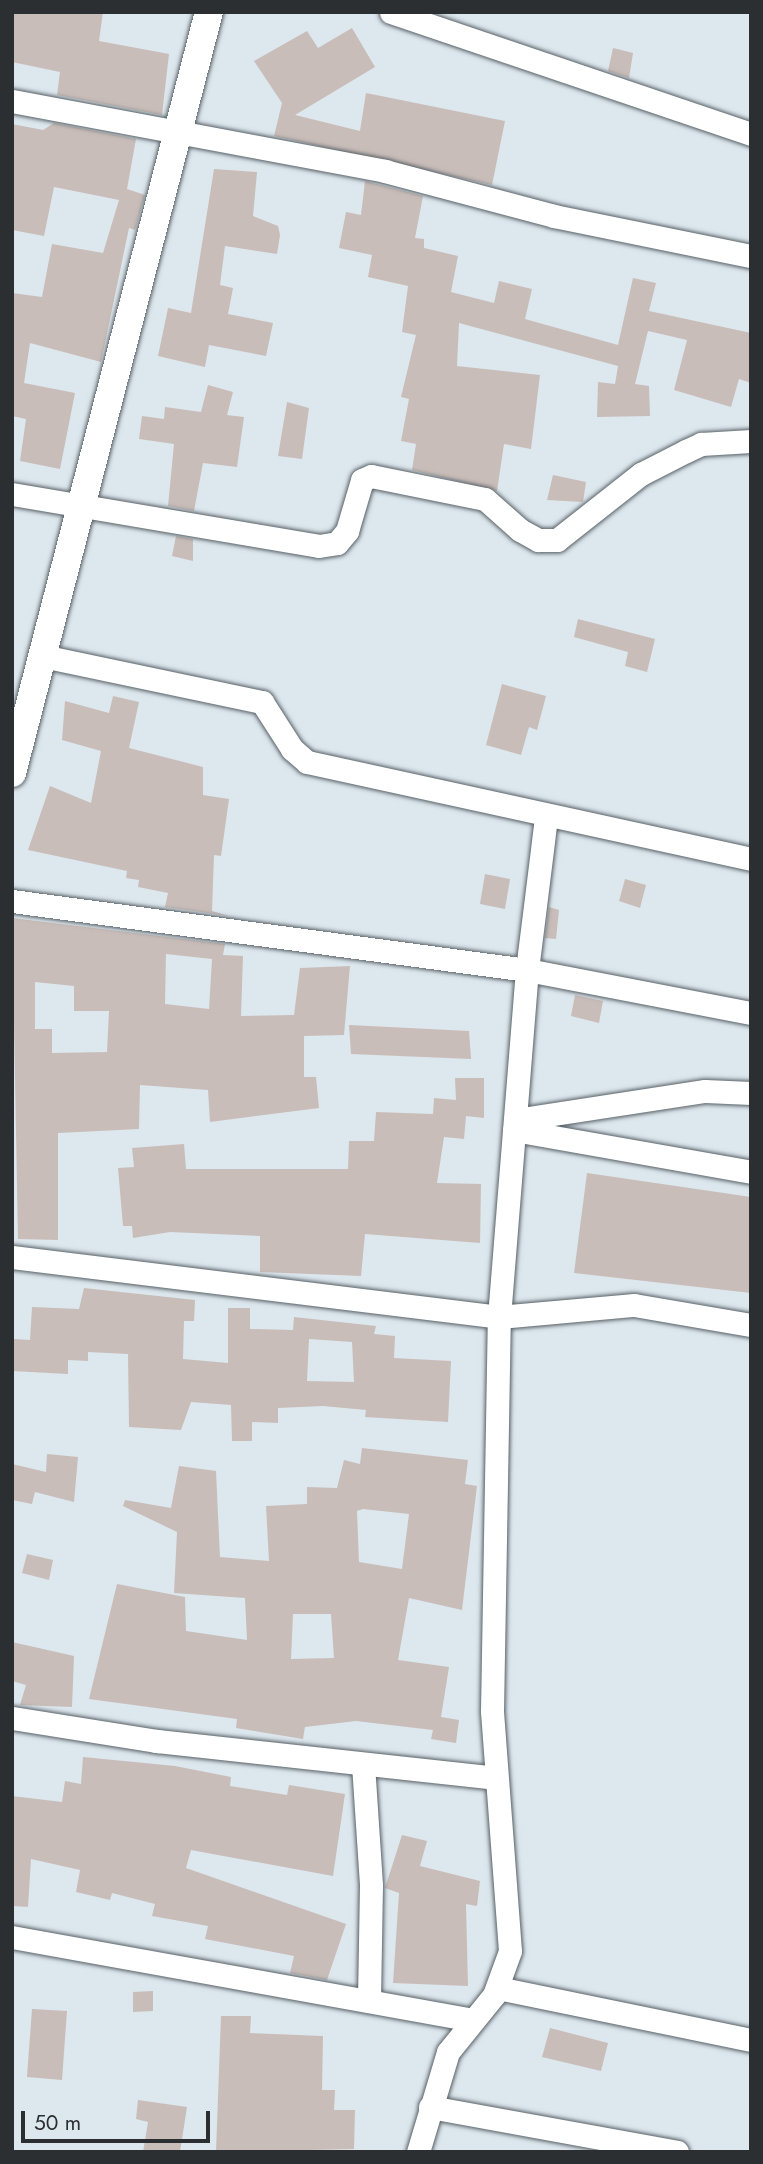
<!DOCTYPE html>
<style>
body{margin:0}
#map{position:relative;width:763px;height:2164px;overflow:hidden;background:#dde7ee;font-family:Jost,sans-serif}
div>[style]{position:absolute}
.building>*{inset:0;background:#c9bdb9}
.roads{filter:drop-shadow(0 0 2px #586167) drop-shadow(0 0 2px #586167)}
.minor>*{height:23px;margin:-11.5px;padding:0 11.5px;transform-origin:11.5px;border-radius:11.5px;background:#fff}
.tertiary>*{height:28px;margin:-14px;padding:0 14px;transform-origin:14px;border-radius:14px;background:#fff}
span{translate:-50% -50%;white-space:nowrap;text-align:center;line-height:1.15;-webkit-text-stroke:6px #dde7ee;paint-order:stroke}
.frame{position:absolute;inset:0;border:14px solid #2b2f32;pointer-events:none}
.scale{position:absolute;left:21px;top:2111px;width:189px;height:32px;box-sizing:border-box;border:4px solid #2b2f32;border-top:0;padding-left:9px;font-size:21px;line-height:24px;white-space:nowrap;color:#2b2f32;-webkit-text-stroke:5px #dde7ee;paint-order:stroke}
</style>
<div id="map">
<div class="building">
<div style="clip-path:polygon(12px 12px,103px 12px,99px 41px,169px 54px,162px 115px,57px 95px,60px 72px,12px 62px)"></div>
<div style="clip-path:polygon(352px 28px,375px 67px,295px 115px,360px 131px,366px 93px,505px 121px,492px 185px,274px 136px,282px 103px,254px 61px,307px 31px,318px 48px)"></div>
<div style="clip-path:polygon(613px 48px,633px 53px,629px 78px,608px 71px)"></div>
<div style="clip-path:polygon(54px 123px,136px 139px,127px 189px,145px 195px,135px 230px,129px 228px,101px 362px,30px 343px,24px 383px,75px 393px,60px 469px,20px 461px,26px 419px,12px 416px,12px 293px,42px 297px,52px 244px,103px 253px,119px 200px,54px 187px,44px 236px,12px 230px,12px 124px,43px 130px)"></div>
<div style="clip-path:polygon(214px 169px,257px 172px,253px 216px,278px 226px,280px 235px,277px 254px,225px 246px,220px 285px,233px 288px,228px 314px,273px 323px,266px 356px,209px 345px,205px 367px,158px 356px,168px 308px,191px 313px)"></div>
<div style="clip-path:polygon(365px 181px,423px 196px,415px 238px,424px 239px,424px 248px,458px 256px,451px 292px,494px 303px,499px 281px,532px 289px,525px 319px,618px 345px,633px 278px,656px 283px,649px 311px,751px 333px,751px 383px,739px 379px,731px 407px,674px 390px,687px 340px,648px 331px,635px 384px,649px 386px,650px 416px,597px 417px,598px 382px,615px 384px,618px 366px,459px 323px,457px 366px,540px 375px,531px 449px,504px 444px,497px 491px,412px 470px,416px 444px,401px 441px,409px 399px,401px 397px,416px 335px,402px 332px,408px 286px,368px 277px,372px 255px,339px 248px,346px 212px,361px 215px)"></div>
<div style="clip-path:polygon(208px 385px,233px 392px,227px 415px,244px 417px,237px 467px,203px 463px,194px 511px,168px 506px,174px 444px,139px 439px,142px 416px,164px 419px,165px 407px,201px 412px)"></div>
<div style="clip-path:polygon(287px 402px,309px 408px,302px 459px,278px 456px)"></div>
<div style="clip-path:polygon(553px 475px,586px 482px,583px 502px,547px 500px)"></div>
<div style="clip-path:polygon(176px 536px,193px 539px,193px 561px,172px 556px)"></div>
<div style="clip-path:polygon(578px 619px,655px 639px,647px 672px,625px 666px,628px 652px,574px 637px)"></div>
<div style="clip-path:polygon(502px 684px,546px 696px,537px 730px,529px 727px,521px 755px,486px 745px)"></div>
<div style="clip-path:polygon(113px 696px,139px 702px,129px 748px,203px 767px,203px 795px,229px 799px,221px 856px,214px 855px,212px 911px,229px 916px,165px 907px,168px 893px,138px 887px,139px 880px,126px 878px,127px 871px,28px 850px,50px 786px,91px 803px,101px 751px,62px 740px,65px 701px,109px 713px)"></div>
<div style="clip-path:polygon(485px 874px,510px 879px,505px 909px,480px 904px)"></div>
<div style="clip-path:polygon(625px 879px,646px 885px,640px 908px,619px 901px)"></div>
<div style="clip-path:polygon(549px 907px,559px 910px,556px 939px,545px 938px)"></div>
<div style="clip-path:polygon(evenodd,12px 918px,225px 944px,223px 955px,243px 956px,241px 1016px,294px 1015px,300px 968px,350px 966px,344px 1035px,304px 1036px,304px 1077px,316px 1077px,319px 1108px,210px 1122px,208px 1090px,140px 1085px,139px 1129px,58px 1133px,58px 1240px,18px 1239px,12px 918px,166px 954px,212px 959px,209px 1009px,165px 1004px,166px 954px,12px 918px,35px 982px,74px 986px,74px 1011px,109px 1011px,107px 1052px,52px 1053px,52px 1029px,35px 1029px,35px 982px)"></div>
<div style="clip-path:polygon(575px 995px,603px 1001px,599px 1023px,571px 1016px)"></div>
<div style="clip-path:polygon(349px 1025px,469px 1031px,471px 1059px,351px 1054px)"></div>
<div style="clip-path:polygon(455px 1078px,484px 1078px,484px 1118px,466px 1116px,464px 1139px,444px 1137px,437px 1183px,481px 1184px,480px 1243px,365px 1234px,361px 1276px,260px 1272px,260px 1236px,170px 1232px,133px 1238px,132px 1226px,123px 1226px,118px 1168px,134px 1167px,132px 1148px,184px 1144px,186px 1169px,348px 1169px,349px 1141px,374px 1141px,376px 1112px,433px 1114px,434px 1098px,456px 1100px)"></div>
<div style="clip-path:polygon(587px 1173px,751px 1197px,751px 1293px,574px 1273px)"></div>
<div style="clip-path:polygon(evenodd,84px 1288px,195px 1300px,194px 1321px,184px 1321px,183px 1359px,228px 1363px,228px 1308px,250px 1308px,250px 1329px,293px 1330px,294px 1317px,376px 1326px,374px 1334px,395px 1336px,394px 1358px,451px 1361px,448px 1422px,365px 1417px,366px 1410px,323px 1406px,278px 1408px,278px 1423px,252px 1422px,252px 1441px,232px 1441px,231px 1405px,191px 1402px,181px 1430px,129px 1427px,128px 1354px,88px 1352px,88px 1361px,68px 1360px,68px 1374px,12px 1371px,14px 1339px,30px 1340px,32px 1307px,79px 1309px,84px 1288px,309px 1339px,352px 1342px,354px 1382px,307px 1381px,309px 1339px)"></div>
<div style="clip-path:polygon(evenodd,362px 1448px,468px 1460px,465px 1484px,477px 1486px,462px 1610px,409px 1598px,398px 1660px,449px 1667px,441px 1717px,459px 1720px,456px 1743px,431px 1739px,433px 1730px,356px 1721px,305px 1727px,303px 1739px,236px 1728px,237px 1719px,89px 1699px,117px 1584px,185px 1597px,186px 1631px,247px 1640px,245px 1598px,174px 1593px,177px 1532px,123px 1506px,125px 1500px,171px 1508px,179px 1466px,216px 1471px,220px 1557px,269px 1561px,266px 1506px,307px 1504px,307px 1487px,337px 1488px,344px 1460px,360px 1464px,362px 1448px,363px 1509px,409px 1514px,402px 1569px,359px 1562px,357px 1511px,363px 1509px,362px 1448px,293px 1614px,331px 1614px,334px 1658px,291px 1659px,293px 1614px)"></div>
<div style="clip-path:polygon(47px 1454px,78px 1457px,74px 1502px,35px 1492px,32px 1504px,12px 1500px,12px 1464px,46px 1472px)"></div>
<div style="clip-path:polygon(27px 1554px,53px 1560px,49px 1580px,22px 1573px)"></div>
<div style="clip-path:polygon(12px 1642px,74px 1656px,72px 1707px,20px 1705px,26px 1685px,12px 1681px)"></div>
<div style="clip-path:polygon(83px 1757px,175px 1766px,231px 1777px,230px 1786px,287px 1795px,289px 1785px,345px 1794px,333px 1876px,191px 1850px,186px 1868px,346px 1924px,327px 1980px,290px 1973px,294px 1956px,205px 1939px,208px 1926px,152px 1916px,155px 1904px,112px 1893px,110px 1900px,76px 1892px,80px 1870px,31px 1859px,28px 1907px,12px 1906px,12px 1796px,62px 1802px,65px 1781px,81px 1784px)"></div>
<div style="clip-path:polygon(402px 1835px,427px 1841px,420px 1866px,480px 1881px,477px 1906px,466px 1904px,468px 1986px,393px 1983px,399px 1893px,385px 1888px)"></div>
<div style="clip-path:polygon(153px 1991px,153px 2011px,133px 2012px,133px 1992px)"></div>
<div style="clip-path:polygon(32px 2009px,67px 2011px,62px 2080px,27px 2077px)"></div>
<div style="clip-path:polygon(221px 2016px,251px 2016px,250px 2033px,323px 2036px,322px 2090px,335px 2090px,334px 2110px,355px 2110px,354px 2149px,216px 2152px)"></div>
<div style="clip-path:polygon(550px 2028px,608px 2043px,601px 2071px,542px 2057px)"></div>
<div style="clip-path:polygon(138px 2100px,187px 2107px,180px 2152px,143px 2152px,148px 2122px,136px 2119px)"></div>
</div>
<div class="roads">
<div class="minor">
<div style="left:391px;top:12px;width:380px;rotate:18.7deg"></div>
<div style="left:12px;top:101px;width:380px;rotate:10.6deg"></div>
<div style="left:385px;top:171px;width:175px;rotate:14.9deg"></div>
<div style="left:554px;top:216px;width:201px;rotate:11.5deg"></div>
<div style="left:12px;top:494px;width:311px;rotate:9.6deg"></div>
<div style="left:319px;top:546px;width:18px;rotate:-9deg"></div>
<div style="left:337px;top:543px;width:16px;rotate:-50deg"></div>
<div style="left:347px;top:531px;width:53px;rotate:-73.6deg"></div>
<div style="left:362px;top:480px;width:10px;rotate:-24deg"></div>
<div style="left:371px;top:476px;width:116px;rotate:11.4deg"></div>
<div style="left:485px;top:499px;width:47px;rotate:41.5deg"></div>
<div style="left:520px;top:530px;width:21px;rotate:29deg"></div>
<div style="left:538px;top:540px;width:19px"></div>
<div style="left:557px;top:540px;width:107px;rotate:-38.2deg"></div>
<div style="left:641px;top:474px;width:51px;rotate:-27.1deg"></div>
<div style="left:686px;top:451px;width:17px;rotate:-25deg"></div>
<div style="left:701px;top:444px;width:50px;rotate:-3.4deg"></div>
<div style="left:43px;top:656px;width:224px;rotate:11.9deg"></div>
<div style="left:262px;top:702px;width:56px;rotate:57.4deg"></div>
<div style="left:292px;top:749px;width:20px;rotate:41deg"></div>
<div style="left:307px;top:762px;width:454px;rotate:12.3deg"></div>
<div style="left:12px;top:901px;width:520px;rotate:7.63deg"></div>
<div style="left:527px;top:970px;width:228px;rotate:10.9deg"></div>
<div style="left:515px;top:1120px;width:192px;rotate:-8.7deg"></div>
<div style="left:705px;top:1091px;width:46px;rotate:2.5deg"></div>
<div style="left:514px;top:1130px;width:241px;rotate:10deg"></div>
<div style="left:12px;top:1257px;width:491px;rotate:7deg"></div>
<div style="left:499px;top:1317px;width:136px;rotate:-5.1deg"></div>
<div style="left:634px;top:1305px;width:119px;rotate:9.7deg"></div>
<div style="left:12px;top:1718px;width:147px;rotate:9deg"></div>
<div style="left:157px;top:1741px;width:340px;rotate:6.2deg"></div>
<div style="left:363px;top:1764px;width:121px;rotate:86.2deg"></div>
<div style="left:371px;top:1885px;width:116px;rotate:91deg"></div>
<div style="left:12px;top:1937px;width:466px;rotate:10.2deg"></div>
<div style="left:498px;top:1988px;width:258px;rotate:11.6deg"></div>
<div style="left:430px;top:2107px;width:251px;rotate:10.3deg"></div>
<div style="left:418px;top:2152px;width:104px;rotate:-73.3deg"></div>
<div style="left:448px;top:2052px;width:73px;rotate:-51.1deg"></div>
<div style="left:494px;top:1995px;width:47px;rotate:-70deg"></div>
<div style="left:510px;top:1951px;width:241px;rotate:-94.3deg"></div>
<div style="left:492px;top:1711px;width:394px;rotate:-89deg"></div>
<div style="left:499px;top:1317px;width:348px;rotate:-85.4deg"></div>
<div style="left:527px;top:970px;width:153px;rotate:-82.9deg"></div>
</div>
<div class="tertiary">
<div style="left:12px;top:773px;width:786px;rotate:-75.49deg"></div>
</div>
</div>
<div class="frame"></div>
<div class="scale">50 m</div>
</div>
